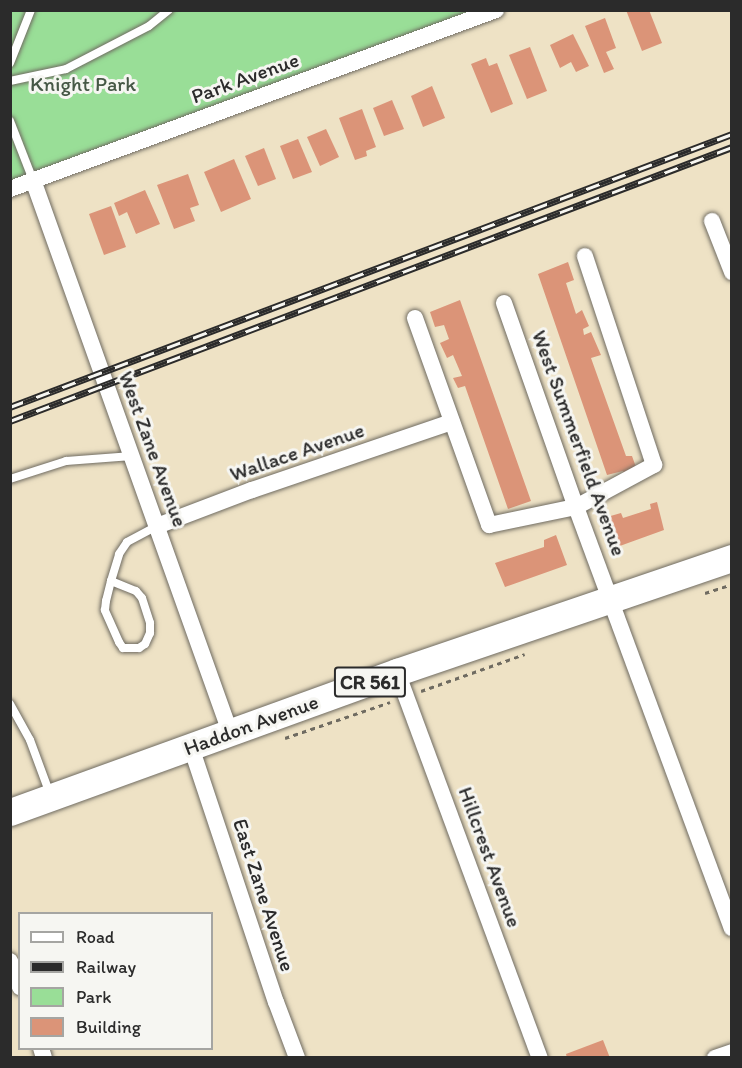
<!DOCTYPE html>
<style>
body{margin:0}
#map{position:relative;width:742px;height:1068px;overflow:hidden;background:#eee2c5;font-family:Itim,sans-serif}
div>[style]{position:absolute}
.green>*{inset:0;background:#99de97}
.building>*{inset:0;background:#db9478}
.path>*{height:3px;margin-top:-1.5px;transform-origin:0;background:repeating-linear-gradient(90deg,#6f6b61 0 4.5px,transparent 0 9px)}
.roads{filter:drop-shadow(0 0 2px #6f6b61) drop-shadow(0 0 2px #6f6b61)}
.service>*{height:8px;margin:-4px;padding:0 4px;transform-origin:4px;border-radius:4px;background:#fff}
.minor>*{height:16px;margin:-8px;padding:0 8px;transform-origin:8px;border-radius:8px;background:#fff}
.primary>*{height:27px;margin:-13.5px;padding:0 13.5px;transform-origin:13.5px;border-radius:13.5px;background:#fff}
.rail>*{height:7px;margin-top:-3.5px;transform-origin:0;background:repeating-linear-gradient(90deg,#f6f6f2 0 14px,#2b2b2b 0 28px);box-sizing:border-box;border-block:2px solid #2b2b2b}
span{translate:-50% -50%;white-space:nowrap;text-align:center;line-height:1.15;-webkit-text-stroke:6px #f6f6f2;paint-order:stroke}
.shield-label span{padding:2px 4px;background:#f6f6f2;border:2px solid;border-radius:4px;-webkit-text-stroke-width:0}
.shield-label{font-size:20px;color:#2b2b2b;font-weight:700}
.street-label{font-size:21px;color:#2b2b2b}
.park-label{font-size:21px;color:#465846}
.frame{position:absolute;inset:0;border:12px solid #2b2b2b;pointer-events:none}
.legend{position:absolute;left:18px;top:912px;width:195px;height:138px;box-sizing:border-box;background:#f6f6f2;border:2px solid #a5a5a2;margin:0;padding:8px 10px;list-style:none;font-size:18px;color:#2b2b2b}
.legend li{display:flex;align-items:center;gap:12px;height:30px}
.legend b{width:30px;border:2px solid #a5a5a2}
</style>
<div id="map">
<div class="green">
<div style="clip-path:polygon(11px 11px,481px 11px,11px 189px)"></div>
</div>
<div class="building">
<div style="clip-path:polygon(626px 10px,649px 10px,662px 43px,642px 51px)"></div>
<div style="clip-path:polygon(605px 18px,616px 48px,606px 52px,614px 69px,604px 73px,585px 26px)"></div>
<div style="clip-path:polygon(573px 34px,589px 66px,576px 72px,571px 62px,560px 68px,550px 45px)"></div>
<div style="clip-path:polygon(530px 47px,547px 91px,527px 99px,509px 55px)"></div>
<div style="clip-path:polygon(486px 58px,489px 66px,497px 63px,513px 104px,491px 113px,471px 64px)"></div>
<div style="clip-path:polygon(432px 86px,445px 118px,423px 127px,411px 96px)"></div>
<div style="clip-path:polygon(392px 100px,404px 129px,384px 136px,373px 108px)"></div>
<div style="clip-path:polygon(362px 109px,376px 147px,366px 151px,367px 156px,355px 160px,339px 118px)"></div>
<div style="clip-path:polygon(326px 129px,339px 157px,320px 166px,307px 137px)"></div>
<div style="clip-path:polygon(298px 139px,312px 172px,293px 179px,280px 146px)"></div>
<div style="clip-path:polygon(264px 148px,276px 179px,258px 186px,245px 156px)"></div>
<div style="clip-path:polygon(234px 159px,251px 199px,221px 212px,204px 172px)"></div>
<div style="clip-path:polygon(188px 174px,199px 205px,190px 208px,195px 221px,174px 229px,157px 185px)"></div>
<div style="clip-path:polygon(145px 190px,160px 224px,136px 234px,127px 212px,119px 216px,114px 203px)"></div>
<div style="clip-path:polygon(111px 206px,126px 247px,104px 255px,89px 214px)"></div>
<div style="clip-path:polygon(568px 262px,574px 280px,566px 283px,576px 314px,582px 310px,589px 326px,583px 329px,584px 335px,591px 332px,601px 355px,591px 358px,626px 456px,632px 456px,637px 470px,625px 475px,623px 471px,607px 475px,538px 274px)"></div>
<div style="clip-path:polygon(460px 300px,531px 501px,508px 509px,465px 386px,458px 388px,453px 378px,462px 376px,453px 355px,447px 358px,440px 343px,449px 339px,444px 325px,435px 327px,430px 312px)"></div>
<div style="clip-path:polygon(657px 502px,664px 530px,617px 547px,607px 517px,621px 513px,623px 518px,651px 509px,650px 504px)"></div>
<div style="clip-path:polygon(556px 535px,567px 565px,505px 587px,495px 563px,544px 547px,544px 540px)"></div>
<div style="clip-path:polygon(603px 1040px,610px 1058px,567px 1058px,566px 1054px)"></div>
</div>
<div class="path">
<div style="left:705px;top:593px;width:28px;rotate:-18deg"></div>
<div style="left:421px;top:691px;width:110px;rotate:-19.6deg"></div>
<div style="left:285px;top:738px;width:111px;rotate:-18.9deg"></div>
</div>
<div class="roads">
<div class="service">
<div style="left:10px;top:63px;width:57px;rotate:-68.4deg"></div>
<div style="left:10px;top:81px;width:57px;rotate:-12.1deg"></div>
<div style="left:66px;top:69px;width:93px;rotate:-27.4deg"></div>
<div style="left:149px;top:26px;width:26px;rotate:-39deg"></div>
<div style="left:10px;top:121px;width:63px;rotate:68.7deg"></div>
<div style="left:10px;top:479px;width:59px;rotate:-17.8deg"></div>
<div style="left:66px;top:461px;width:66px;rotate:-4.3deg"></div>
<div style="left:111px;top:581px;width:27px;rotate:22deg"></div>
<div style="left:136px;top:591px;width:9px;rotate:49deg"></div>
<div style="left:142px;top:598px;width:26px;rotate:72deg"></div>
<div style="left:150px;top:623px;width:10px;rotate:90deg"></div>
<div style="left:150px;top:633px;width:12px;rotate:114deg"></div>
<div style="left:145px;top:644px;width:7px;rotate:146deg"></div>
<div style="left:139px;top:648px;width:16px;rotate:180deg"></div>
<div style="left:123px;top:648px;width:7px;rotate:-124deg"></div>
<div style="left:119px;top:642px;width:35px;rotate:-114deg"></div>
<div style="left:105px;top:610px;width:9px;rotate:-84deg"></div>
<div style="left:106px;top:601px;width:21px;rotate:-76deg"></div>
<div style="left:111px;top:581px;width:28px;rotate:-73deg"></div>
<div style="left:119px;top:554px;width:14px;rotate:-56deg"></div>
<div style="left:127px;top:542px;width:34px;rotate:-28deg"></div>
<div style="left:10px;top:704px;width:41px;rotate:60.9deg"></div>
<div style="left:30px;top:740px;width:58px;rotate:69.7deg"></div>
</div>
<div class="minor">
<div style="left:33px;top:180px;width:586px;rotate:70.36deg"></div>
<div style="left:10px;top:189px;width:518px;rotate:-20.22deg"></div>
<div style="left:712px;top:221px;width:55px;rotate:68.6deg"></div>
<div style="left:504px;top:303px;width:216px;rotate:70.6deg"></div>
<div style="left:576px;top:507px;width:449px;rotate:69.7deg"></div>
<div style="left:415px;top:318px;width:220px;rotate:70.3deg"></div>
<div style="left:489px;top:525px;width:89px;rotate:-11.7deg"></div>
<div style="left:576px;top:507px;width:89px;rotate:-28.3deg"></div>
<div style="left:654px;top:465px;width:220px;rotate:-108.3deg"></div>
<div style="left:157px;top:526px;width:102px;rotate:-20.8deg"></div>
<div style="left:252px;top:490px;width:211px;rotate:-18.8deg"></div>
<div style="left:397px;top:672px;width:412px;rotate:69.7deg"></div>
<div style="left:191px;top:747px;width:269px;rotate:71.6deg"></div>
<div style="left:276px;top:1002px;width:60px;rotate:69.4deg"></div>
<div style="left:10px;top:961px;width:28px;rotate:69deg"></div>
<div style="left:41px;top:1048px;width:10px;rotate:73deg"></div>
<div style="left:715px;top:1058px;width:18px;rotate:-19deg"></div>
</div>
<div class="primary">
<div style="left:10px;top:812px;width:412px;rotate:-19.9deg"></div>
<div style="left:397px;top:672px;width:354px;rotate:-18.8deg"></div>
</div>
</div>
<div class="rail">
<div style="left:10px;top:407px;width:772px;rotate:-20.71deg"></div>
<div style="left:10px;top:421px;width:772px;rotate:-20.78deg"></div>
</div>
<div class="shield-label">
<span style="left:370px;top:682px">CR 561</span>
</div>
<div class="street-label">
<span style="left:245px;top:78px;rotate:-20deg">Park Avenue</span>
<span style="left:579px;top:443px;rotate:70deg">West Summerfield Avenue</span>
<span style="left:153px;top:449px;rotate:70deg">West Zane Avenue</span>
<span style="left:297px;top:452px;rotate:-19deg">Wallace Avenue</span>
<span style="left:251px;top:725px;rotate:-20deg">Haddon Avenue</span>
<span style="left:490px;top:857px;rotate:70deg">Hillcrest Avenue</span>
<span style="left:264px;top:895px;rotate:72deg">East Zane Avenue</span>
</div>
<div class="park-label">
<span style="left:83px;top:84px">Knight Park</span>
</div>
<div class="frame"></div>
<ul class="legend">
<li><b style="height:8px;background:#fff"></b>Road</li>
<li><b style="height:8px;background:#2b2b2b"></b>Railway</li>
<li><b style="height:16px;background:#99de97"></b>Park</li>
<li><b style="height:16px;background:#db9478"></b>Building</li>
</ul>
</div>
